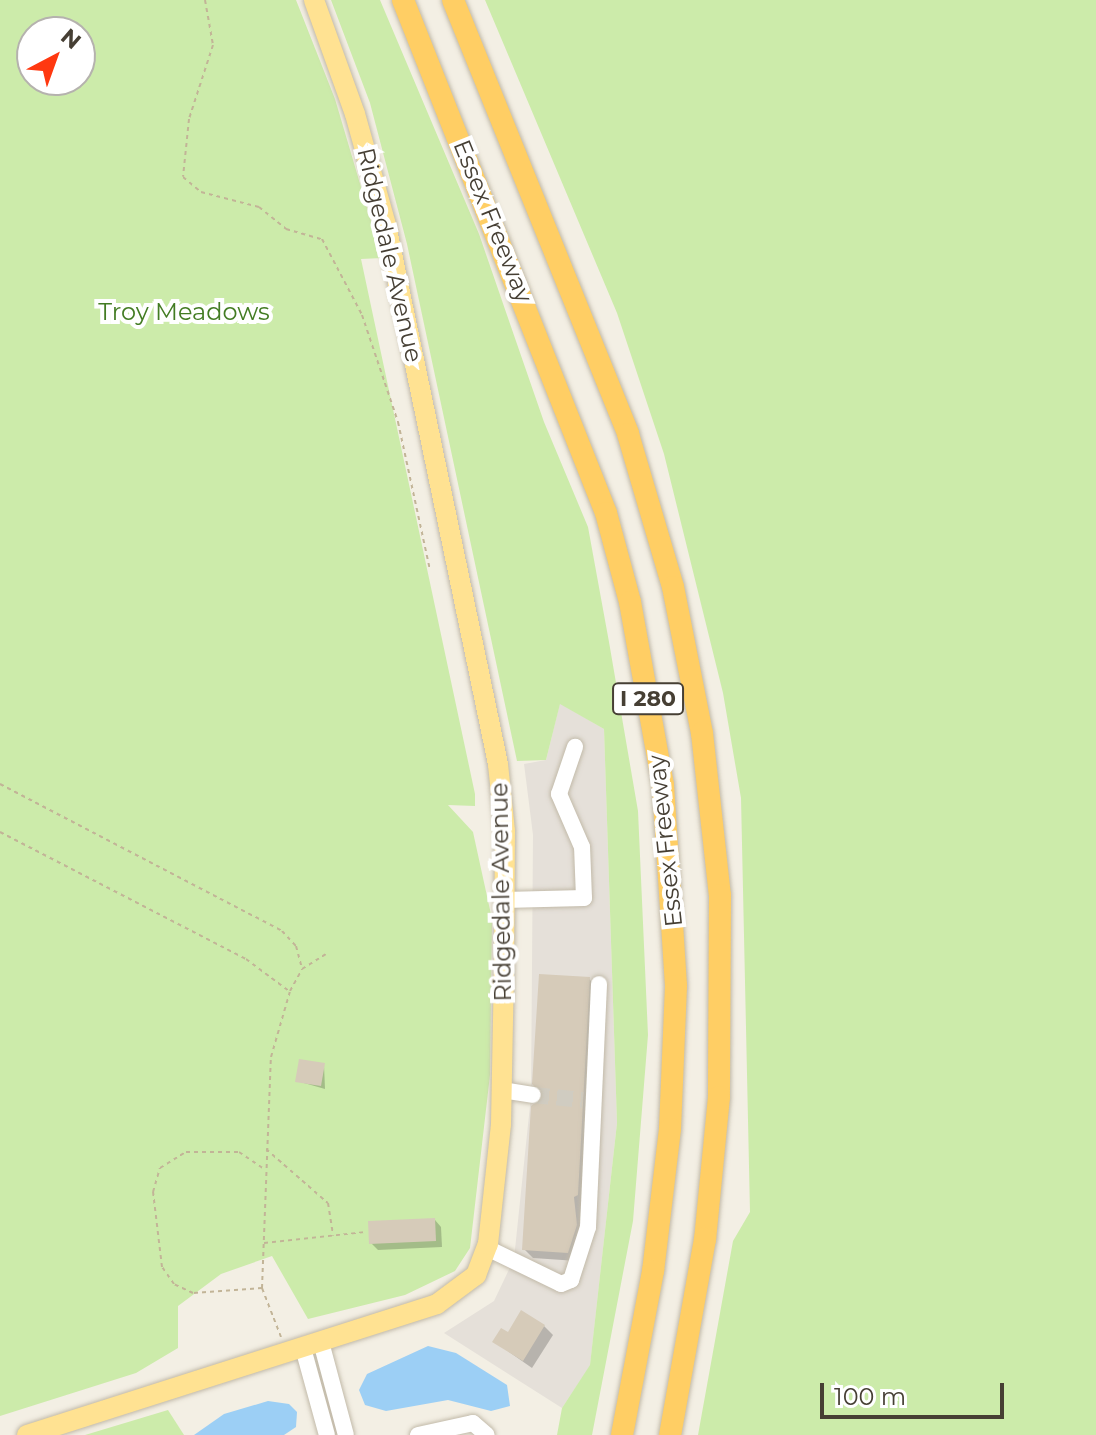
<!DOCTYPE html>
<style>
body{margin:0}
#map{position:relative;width:1096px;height:1435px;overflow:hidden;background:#f3efe4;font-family:Montserrat,sans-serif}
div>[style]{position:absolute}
.industrial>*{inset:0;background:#e5e0d9}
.green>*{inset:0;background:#ccebaa}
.water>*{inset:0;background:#9ccff5}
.shadow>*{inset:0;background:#0003}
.building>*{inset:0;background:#d6cbb9}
.minor-tunnel>*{height:16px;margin-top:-8px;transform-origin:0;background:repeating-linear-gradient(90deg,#d0ccc1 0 16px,transparent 0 24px)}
.path>*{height:2px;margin-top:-1px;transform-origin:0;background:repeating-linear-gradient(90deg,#c2b497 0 4px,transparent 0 8px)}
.roads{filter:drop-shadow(0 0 2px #c2baa9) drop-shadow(0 0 2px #c2baa9)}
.minor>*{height:16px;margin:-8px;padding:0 8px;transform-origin:8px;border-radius:8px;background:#fff}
.major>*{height:20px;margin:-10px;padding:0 10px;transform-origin:10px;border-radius:10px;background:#ffe292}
.highway>*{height:22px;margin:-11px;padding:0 11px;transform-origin:11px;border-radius:11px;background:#ffce64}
span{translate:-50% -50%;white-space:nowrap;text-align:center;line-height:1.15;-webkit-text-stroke:8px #fff;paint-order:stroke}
.shield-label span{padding:2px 6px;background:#fff;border:2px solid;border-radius:6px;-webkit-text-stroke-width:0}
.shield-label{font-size:22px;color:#463f34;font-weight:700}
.street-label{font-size:24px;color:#463f34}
.park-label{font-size:24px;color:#437c23}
.north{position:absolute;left:16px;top:16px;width:80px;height:80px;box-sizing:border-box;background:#fff;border:2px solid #b5b2ae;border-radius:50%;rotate:41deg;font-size:22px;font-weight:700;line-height:32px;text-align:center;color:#463f34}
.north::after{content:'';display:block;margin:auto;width:28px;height:36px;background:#ff3810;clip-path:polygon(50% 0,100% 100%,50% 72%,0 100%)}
.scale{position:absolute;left:820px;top:1383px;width:184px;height:36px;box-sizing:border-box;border:4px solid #463f34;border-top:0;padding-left:10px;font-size:24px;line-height:28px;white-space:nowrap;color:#463f34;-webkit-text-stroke:6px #fff;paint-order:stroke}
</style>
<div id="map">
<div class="industrial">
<div style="clip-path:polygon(560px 703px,604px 729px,617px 1123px,590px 1366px,562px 1408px,444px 1333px,494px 1301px,514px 1259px,531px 1096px,533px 835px,524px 764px,546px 760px)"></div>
</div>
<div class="green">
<div style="clip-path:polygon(evenodd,0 0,296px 0,335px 99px,382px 258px,361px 259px,475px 794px,475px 806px,448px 805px,473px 832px,492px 919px,490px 1075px,470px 1248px,455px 1271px,405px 1295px,308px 1319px,272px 1256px,221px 1274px,178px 1306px,178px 1348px,136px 1373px,0 1416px,0 0,32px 32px,80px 32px,80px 80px,32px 80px,32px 32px)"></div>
<div style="clip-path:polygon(331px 0,380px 0,479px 234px,544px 422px,588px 527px,609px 642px,638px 811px,648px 1035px,633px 1221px,592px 1435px,557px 1435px,562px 1408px,590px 1365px,617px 1123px,604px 729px,560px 704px,546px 760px,517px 761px,407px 244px,370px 103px)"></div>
<div style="clip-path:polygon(485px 0,1096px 0,1096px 1435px,698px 1435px,733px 1241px,750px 1212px,741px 798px,723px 693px,664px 454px,617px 313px)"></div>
<div style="clip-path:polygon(168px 1410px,184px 1435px,85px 1435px)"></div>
</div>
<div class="water">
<div style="clip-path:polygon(428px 1346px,456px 1353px,507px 1385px,510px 1406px,491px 1411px,448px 1400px,386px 1411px,365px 1405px,359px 1390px,367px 1374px)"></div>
<div style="clip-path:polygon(268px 1401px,289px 1404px,297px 1412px,296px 1427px,284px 1435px,194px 1435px,224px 1414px)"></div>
</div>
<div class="shadow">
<div style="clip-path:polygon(589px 979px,598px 988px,577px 1261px,533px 1258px,524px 1249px,547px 1096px)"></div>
<div style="clip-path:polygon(324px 1065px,325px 1089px,297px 1081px)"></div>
<div style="clip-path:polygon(435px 1220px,441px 1227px,442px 1247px,378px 1250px,371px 1243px)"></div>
<div style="clip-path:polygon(544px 1326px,553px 1335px,532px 1368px,495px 1342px)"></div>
</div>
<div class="building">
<div style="clip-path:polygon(539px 974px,590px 977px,578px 1195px,574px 1197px,577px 1225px,568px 1253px,522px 1250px,531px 1106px,544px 1096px,532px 1084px)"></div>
<div style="clip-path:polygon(299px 1059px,325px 1063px,321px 1086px,295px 1082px)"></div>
<div style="clip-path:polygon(435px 1218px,436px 1241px,369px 1244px,368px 1221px)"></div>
<div style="clip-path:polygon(521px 1310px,545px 1325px,523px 1361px,492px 1342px,501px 1328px,508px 1332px)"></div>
</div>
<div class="minor-tunnel">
<div style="left:533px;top:1095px;width:50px;rotate:5.7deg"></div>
</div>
<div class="path">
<div style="left:205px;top:0;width:46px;rotate:79.9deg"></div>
<div style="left:213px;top:45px;width:78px;rotate:108deg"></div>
<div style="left:189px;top:119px;width:58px;rotate:95.9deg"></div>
<div style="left:183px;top:177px;width:23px;rotate:40deg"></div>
<div style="left:201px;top:192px;width:60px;rotate:14.5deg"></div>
<div style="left:259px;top:207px;width:35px;rotate:39deg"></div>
<div style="left:286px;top:229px;width:37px;rotate:16deg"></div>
<div style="left:322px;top:239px;width:86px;rotate:62.2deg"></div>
<div style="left:362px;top:315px;width:113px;rotate:71.4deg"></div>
<div style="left:398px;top:422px;width:151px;rotate:77.8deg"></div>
<div style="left:0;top:784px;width:318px;rotate:27.5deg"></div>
<div style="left:282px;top:931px;width:21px;rotate:47deg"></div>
<div style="left:296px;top:946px;width:23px;rotate:75deg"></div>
<div style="left:0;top:832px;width:277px;rotate:27.3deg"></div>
<div style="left:246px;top:959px;width:54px;rotate:36.7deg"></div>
<div style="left:266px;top:1149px;width:82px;rotate:41.1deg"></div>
<div style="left:328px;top:1203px;width:33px;rotate:81deg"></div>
<div style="left:264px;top:1243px;width:103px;rotate:-6.2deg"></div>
<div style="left:262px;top:1288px;width:69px;rotate:175.9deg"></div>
<div style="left:193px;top:1293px;width:21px;rotate:-155deg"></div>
<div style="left:174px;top:1284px;width:21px;rotate:-125deg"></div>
<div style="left:162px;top:1267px;width:76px;rotate:-96.8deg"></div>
<div style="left:153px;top:1192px;width:25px;rotate:-74deg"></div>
<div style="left:160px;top:1168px;width:31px;rotate:-32deg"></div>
<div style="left:186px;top:1152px;width:53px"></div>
<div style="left:239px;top:1152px;width:29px;rotate:34deg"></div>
<div style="left:281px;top:1337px;width:53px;rotate:-111.2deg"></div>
<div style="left:262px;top:1288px;width:231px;rotate:-87.8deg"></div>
<div style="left:271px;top:1057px;width:69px;rotate:-73.9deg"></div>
<div style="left:290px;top:991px;width:25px;rotate:-61deg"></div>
<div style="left:302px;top:969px;width:28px;rotate:-32deg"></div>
</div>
<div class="roads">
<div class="minor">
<div style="left:504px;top:900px;width:80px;rotate:-1.4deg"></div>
<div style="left:584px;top:898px;width:51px;rotate:-92.2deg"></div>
<div style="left:582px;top:847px;width:58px;rotate:-113.5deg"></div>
<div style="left:559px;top:794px;width:50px;rotate:-71.2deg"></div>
<div style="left:502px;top:1090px;width:31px;rotate:9deg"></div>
<div style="left:487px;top:1248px;width:82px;rotate:25.9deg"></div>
<div style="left:561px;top:1284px;width:11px;rotate:-22deg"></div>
<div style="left:571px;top:1280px;width:56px;rotate:-72.2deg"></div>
<div style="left:588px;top:1227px;width:243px;rotate:-87.4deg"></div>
<div style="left:321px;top:1342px;width:96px;rotate:75deg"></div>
<div style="left:303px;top:1348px;width:90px;rotate:74.6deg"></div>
<div style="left:418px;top:1435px;width:56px;rotate:-12.3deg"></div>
<div style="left:473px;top:1423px;width:18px;rotate:41deg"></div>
</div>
<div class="major">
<div style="left:27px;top:1435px;width:430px;rotate:-17.7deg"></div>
<div style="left:437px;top:1304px;width:49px;rotate:-36.6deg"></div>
<div style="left:476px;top:1275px;width:33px;rotate:-69deg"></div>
<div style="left:488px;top:1244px;width:121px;rotate:-83.8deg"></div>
<div style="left:501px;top:1124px;width:152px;rotate:-88.9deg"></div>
<div style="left:504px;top:972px;width:141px;rotate:-89.6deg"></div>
<div style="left:505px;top:831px;width:67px;rotate:-96deg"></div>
<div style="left:498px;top:764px;width:551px;rotate:-101.74deg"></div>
<div style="left:386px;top:225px;width:115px;rotate:-105.6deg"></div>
<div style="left:355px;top:114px;width:121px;rotate:-109.8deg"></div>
</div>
<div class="highway">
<div style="left:403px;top:0;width:552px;rotate:68.41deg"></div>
<div style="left:606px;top:513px;width:92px;rotate:74.9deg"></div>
<div style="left:630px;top:602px;width:186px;rotate:79.8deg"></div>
<div style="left:663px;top:785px;width:201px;rotate:86.3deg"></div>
<div style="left:676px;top:986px;width:143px;rotate:92.4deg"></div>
<div style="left:670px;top:1129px;width:143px;rotate:96.8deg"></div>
<div style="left:653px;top:1271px;width:167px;rotate:100.7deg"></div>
<div style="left:453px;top:0;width:468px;rotate:68deg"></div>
<div style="left:628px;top:434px;width:159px;rotate:73.6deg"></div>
<div style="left:673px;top:587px;width:149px;rotate:78.8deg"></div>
<div style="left:702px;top:733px;width:163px;rotate:83.7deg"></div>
<div style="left:720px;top:895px;width:202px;rotate:90.3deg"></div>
<div style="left:719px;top:1097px;width:143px;rotate:95.6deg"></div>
<div style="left:705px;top:1239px;width:199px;rotate:100.1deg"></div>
</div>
</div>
<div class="shield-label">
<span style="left:648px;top:699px">I 280</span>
</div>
<div class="street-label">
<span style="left:493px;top:221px;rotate:68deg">Essex Freeway</span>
<span style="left:390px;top:255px;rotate:77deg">Ridgedale Avenue</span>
<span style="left:665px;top:841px;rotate:-96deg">Essex Freeway</span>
<span style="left:501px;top:892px;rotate:-91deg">Ridgedale Avenue</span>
</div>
<div class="park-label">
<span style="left:184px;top:312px">Troy Meadows</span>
</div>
<div class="north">N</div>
<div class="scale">100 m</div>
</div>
